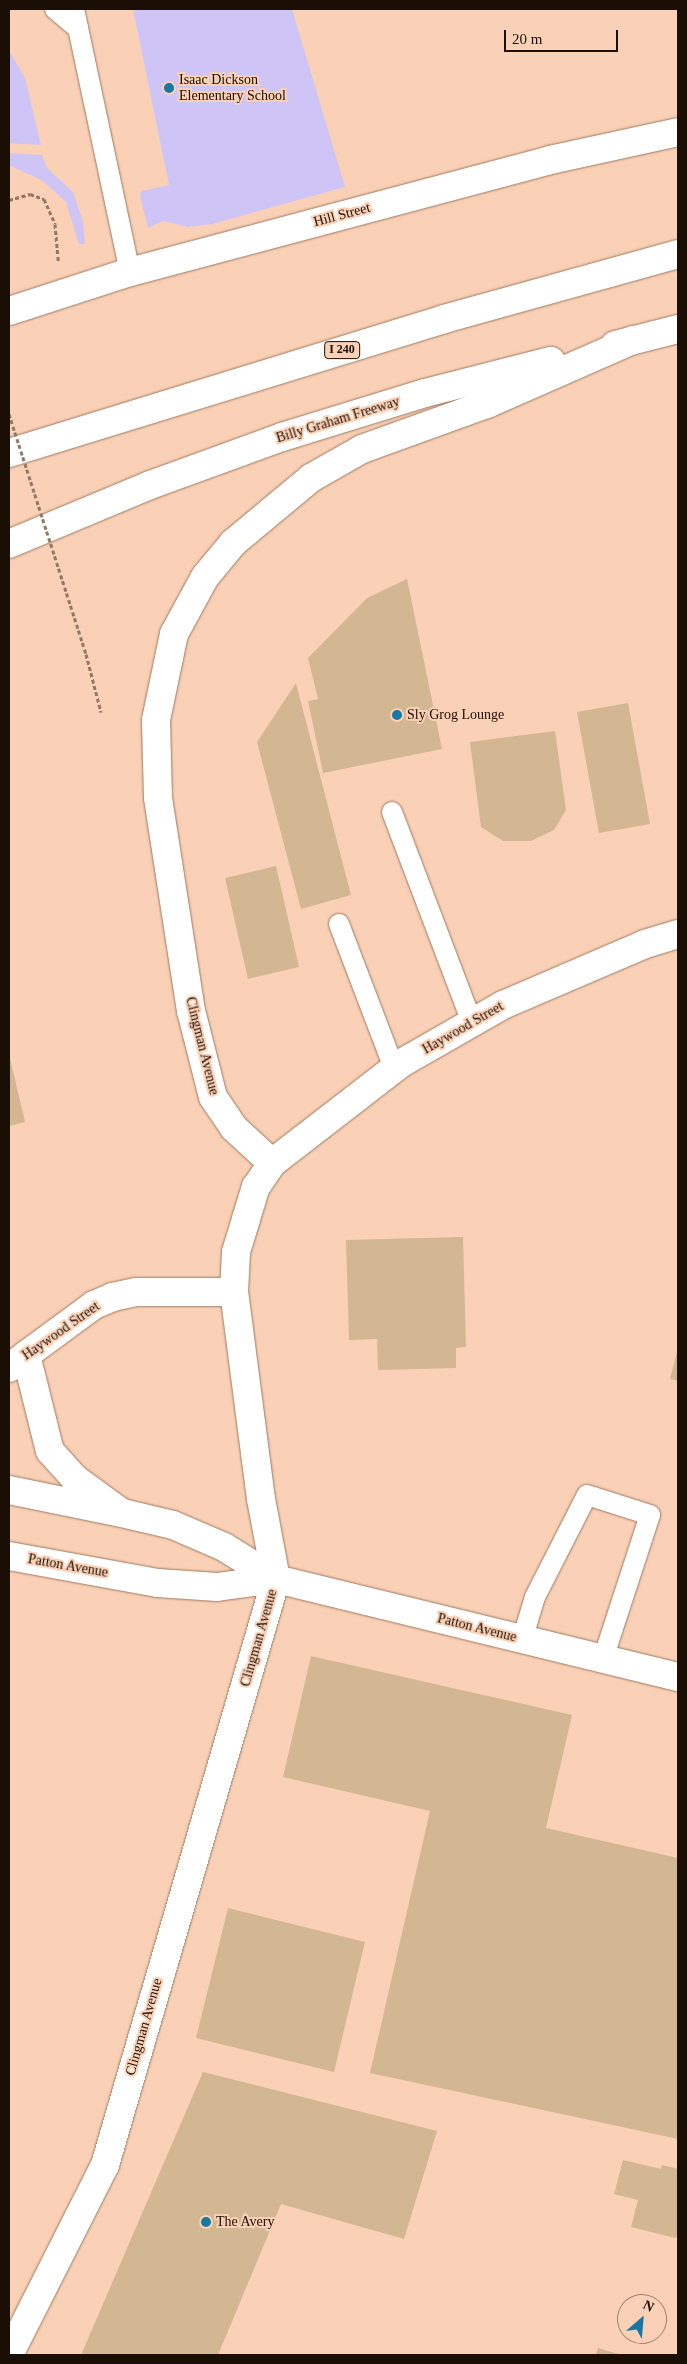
<!DOCTYPE html>
<style>
body{margin:0}
#map{position:relative;width:687px;height:2364px;overflow:hidden;background:#fad1b6;font-family:Georgia,serif}
div>[style]{position:absolute}
.green>*{inset:0;background:#cfc4f6}
.building>*{inset:0;background:#d2b792}
.path>*{height:3px;margin-top:-1.5px;transform-origin:0;background:repeating-linear-gradient(90deg,#937764 0 4px,transparent 0 6.5px)}
.roads{filter:drop-shadow(0 0 1px #9f7a61) drop-shadow(0 0 1px #9f7a61)}
.service>*{height:20px;margin:-10px;padding:0 10px;transform-origin:10px;border-radius:10px;background:#fff}
.minor>*{height:28px;margin:-14px;padding:0 14px;transform-origin:14px;border-radius:14px;background:#fff}
.tertiary>*{height:28px;margin:-14px;padding:0 14px;transform-origin:14px;border-radius:14px;background:#fff}
.primary>*{height:28px;margin:-14px;padding:0 14px;transform-origin:14px;border-radius:14px;background:#fff}
.motorway>*{height:28px;margin:-14px;padding:0 14px;transform-origin:14px;border-radius:14px;background:#fff}
.path-bridge>*{height:3px;margin-top:-1.5px;transform-origin:0;background:repeating-linear-gradient(90deg,#937764 0 4px,transparent 0 6.5px)}
.dots>*{width:14px;height:14px;translate:-50% -50%;box-sizing:border-box;border:2px solid #fad1b6;border-radius:50%}
span{translate:-50% -50%;white-space:nowrap;text-align:center;line-height:1.15;-webkit-text-stroke:4px #fad1b6;paint-order:stroke}
.shield-label span{padding:1px 4px;background:#fad1b6;border:1px solid;border-radius:4px;-webkit-text-stroke-width:0}
.shield-label{font-size:12px;color:#1b0e05;font-weight:700}
.poi-label{font-size:14px;color:#1b0e05}
.left{translate:0 -50%;text-align:left}
.street-label{font-size:14px;color:#1b0e05}
.frame{position:absolute;inset:0;border:10px solid #1b0e05;pointer-events:none}
.north{position:absolute;left:617px;top:2294px;width:50px;height:50px;box-sizing:border-box;background:#fad1b6;border:1px solid #a1836f;border-radius:50%;rotate:27deg;font-size:14px;font-weight:700;line-height:20px;text-align:center;color:#1b0e05}
.north::after{content:'';display:block;margin:auto;width:18px;height:22px;background:#1778a5;clip-path:polygon(50% 0,100% 100%,50% 72%,0 100%)}
.scale{position:absolute;left:504px;top:30px;width:114px;height:22px;box-sizing:border-box;border:2px solid #1b0e05;border-top:0;padding-left:6px;font-size:15px;line-height:18px;white-space:nowrap;color:#1b0e05;-webkit-text-stroke:4px #fad1b6;paint-order:stroke}
</style>
<div id="map">
<div class="green">
<div style="clip-path:polygon(133px 9px,292px 9px,345px 187px,212px 224px,188px 227px,163px 221px,148px 228px,140px 195px,142px 191px,169px 185px)"></div>
<div style="clip-path:polygon(9px 51px,25px 78px,41px 145px,9px 143px)"></div>
<div style="clip-path:polygon(9px 153px,42px 155px,47px 168px,73px 192px,83px 222px,85px 244px,79px 244px,66px 202px,43px 181px,9px 165px)"></div>
</div>
<div class="building">
<div style="clip-path:polygon(407px 579px,442px 749px,323px 773px,308px 701px,318px 699px,308px 658px,367px 598px)"></div>
<div style="clip-path:polygon(296px 683px,351px 895px,301px 909px,257px 742px)"></div>
<div style="clip-path:polygon(628px 703px,650px 824px,599px 833px,577px 712px)"></div>
<div style="clip-path:polygon(555px 731px,566px 810px,554px 830px,531px 841px,503px 841px,481px 827px,470px 742px)"></div>
<div style="clip-path:polygon(276px 866px,299px 967px,248px 979px,225px 878px)"></div>
<div style="clip-path:polygon(9px 1054px,25px 1122px,9px 1126px)"></div>
<div style="clip-path:polygon(463px 1237px,466px 1347px,456px 1348px,456px 1368px,378px 1370px,377px 1339px,349px 1340px,346px 1240px)"></div>
<div style="clip-path:polygon(678px 1348px,678px 1381px,670px 1379px)"></div>
<div style="clip-path:polygon(311px 1656px,572px 1715px,546px 1828px,678px 1858px,678px 2139px,370px 2073px,430px 1811px,283px 1777px)"></div>
<div style="clip-path:polygon(228px 1908px,365px 1942px,334px 2072px,196px 2038px)"></div>
<div style="clip-path:polygon(203px 2072px,437px 2131px,404px 2239px,281px 2204px,218px 2355px,81px 2355px)"></div>
<div style="clip-path:polygon(623px 2160px,661px 2169px,662px 2165px,678px 2169px,678px 2235px,675px 2238px,631px 2227px,638px 2200px,614px 2194px)"></div>
<div style="clip-path:polygon(598px 2348px,622px 2355px,596px 2355px)"></div>
</div>
<div class="path">
<div style="left:9px;top:200px;width:22px;rotate:-16deg"></div>
<div style="left:30px;top:194px;width:15px;rotate:20deg"></div>
<div style="left:44px;top:199px;width:27px;rotate:66deg"></div>
<div style="left:55px;top:224px;width:37px;rotate:85deg"></div>
<div style="left:86px;top:654px;width:60px;rotate:75.5deg"></div>
</div>
<div class="roads">
<div class="service">
<div style="left:55px;top:9px;width:30px;rotate:40deg"></div>
<div style="left:74px;top:9px;width:269px;rotate:78deg"></div>
<div style="left:392px;top:812px;width:226px;rotate:69.2deg"></div>
<div style="left:339px;top:924px;width:154px;rotate:69.1deg"></div>
<div style="left:522px;top:1640px;width:45px;rotate:-73.2deg"></div>
<div style="left:535px;top:1597px;width:114px;rotate:-63deg"></div>
<div style="left:587px;top:1495px;width:66px;rotate:17.6deg"></div>
<div style="left:650px;top:1515px;width:151px;rotate:108.1deg"></div>
</div>
<div class="minor">
<div style="left:9px;top:1368px;width:21px;rotate:-37deg"></div>
</div>
<div class="tertiary">
<div style="left:9px;top:311px;width:127px;rotate:-17.9deg"></div>
<div style="left:130px;top:272px;width:435px;rotate:-14.9deg"></div>
<div style="left:550px;top:160px;width:131px;rotate:-12.3deg"></div>
<div style="left:272px;top:1163px;width:162px;rotate:-37.7deg"></div>
<div style="left:400px;top:1064px;width:119px;rotate:-29.8deg"></div>
<div style="left:503px;top:1005px;width:155px;rotate:-23.2deg"></div>
<div style="left:645px;top:944px;width:34px;rotate:-17deg"></div>
</div>
<div class="primary">
<div style="left:234px;top:1292px;width:98px;rotate:180deg"></div>
<div style="left:136px;top:1292px;width:24px;rotate:168deg"></div>
<div style="left:113px;top:1297px;width:21px;rotate:157deg"></div>
<div style="left:94px;top:1305px;width:84px;rotate:143.7deg"></div>
<div style="left:26px;top:1355px;width:99px;rotate:76deg"></div>
<div style="left:50px;top:1451px;width:36px;rotate:48deg"></div>
<div style="left:74px;top:1478px;width:59px;rotate:36.1deg"></div>
<div style="left:122px;top:1513px;width:52px;rotate:13.2deg"></div>
<div style="left:173px;top:1525px;width:56px;rotate:23.3deg"></div>
<div style="left:224px;top:1547px;width:61px;rotate:31.6deg"></div>
<div style="left:276px;top:1579px;width:414px;rotate:13.7deg"></div>
<div style="left:9px;top:1556px;width:151px;rotate:10.3deg"></div>
<div style="left:158px;top:1583px;width:59px;rotate:3.9deg"></div>
<div style="left:217px;top:1587px;width:60px;rotate:-7.7deg"></div>
<div style="left:9px;top:2355px;width:213px;rotate:-63.2deg"></div>
<div style="left:105px;top:2165px;width:610px;rotate:-73.73deg"></div>
<div style="left:276px;top:1579px;width:81px;rotate:-100.6deg"></div>
<div style="left:261px;top:1499px;width:209px;rotate:-97.4deg"></div>
<div style="left:234px;top:1292px;width:40px;rotate:-87.1deg"></div>
<div style="left:236px;top:1252px;width:34px;rotate:-73deg"></div>
<div style="left:246px;top:1219px;width:34px;rotate:-73deg"></div>
<div style="left:256px;top:1187px;width:29px;rotate:-56deg"></div>
<div style="left:272px;top:1163px;width:52px;rotate:-137.4deg"></div>
<div style="left:234px;top:1128px;width:37px;rotate:-124deg"></div>
<div style="left:213px;top:1097px;width:89px;rotate:-104.3deg"></div>
<div style="left:191px;top:1011px;width:216px;rotate:-98.8deg"></div>
</div>
<div class="motorway">
<div style="left:615px;top:345px;width:65px;rotate:-14.3deg"></div>
<div style="left:9px;top:453px;width:455px;rotate:-17.1deg"></div>
<div style="left:444px;top:319px;width:243px;rotate:-15.5deg"></div>
<div style="left:9px;top:544px;width:153px;rotate:-22.7deg"></div>
<div style="left:150px;top:485px;width:140px;rotate:-20deg"></div>
<div style="left:282px;top:437px;width:150px;rotate:-17.1deg"></div>
<div style="left:425px;top:393px;width:130px;rotate:-14.3deg"></div>
<div style="left:158px;top:798px;width:78px;rotate:-91.5deg"></div>
<div style="left:156px;top:720px;width:88px;rotate:-78.2deg"></div>
<div style="left:174px;top:634px;width:65px;rotate:-61.5deg"></div>
<div style="left:205px;top:577px;width:44px;rotate:-50.5deg"></div>
<div style="left:233px;top:543px;width:102px;rotate:-39.8deg"></div>
<div style="left:311px;top:478px;width:59px;rotate:-29.6deg"></div>
<div style="left:362px;top:449px;width:133px;rotate:-19.8deg"></div>
<div style="left:487px;top:404px;width:159px;rotate:-23.7deg"></div>
<div style="left:9px;top:1490px;width:115px;rotate:11.5deg"></div>
</div>
</div>
<div class="path-bridge">
<div style="left:9px;top:414px;width:252px;rotate:72.2deg"></div>
</div>
<div class="dots">
<div style="left:169px;top:88px;background:#1778a5"></div>
<div style="left:397px;top:715px;background:#1778a5"></div>
<div style="left:206px;top:2222px;background:#1778a5"></div>
</div>
<div class="shield-label">
<span style="left:342px;top:350px">I 240</span>
</div>
<div class="poi-label">
<span class="left" style="left:179px;top:88px">Isaac Dickson<br>Elementary School</span>
<span class="left" style="left:407px;top:715px">Sly Grog Lounge</span>
<span class="left" style="left:216px;top:2222px">The Avery</span>
</div>
<div class="street-label">
<span style="left:342px;top:215px;rotate:-15deg">Hill Street</span>
<span style="left:338px;top:420px;rotate:-17deg">Billy Graham Freeway</span>
<span style="left:463px;top:1028px;rotate:-30deg">Haywood Street</span>
<span style="left:202px;top:1046px;rotate:76deg">Clingman Avenue</span>
<span style="left:61px;top:1331px;rotate:-35deg">Haywood Street</span>
<span style="left:68px;top:1566px;rotate:10deg">Patton Avenue</span>
<span style="left:477px;top:1628px;rotate:14deg">Patton Avenue</span>
<span style="left:259px;top:1638px;rotate:-74deg">Clingman Avenue</span>
<span style="left:144px;top:2027px;rotate:-74deg">Clingman Avenue</span>
</div>
<div class="frame"></div>
<div class="north">N</div>
<div class="scale">20 m</div>
</div>
